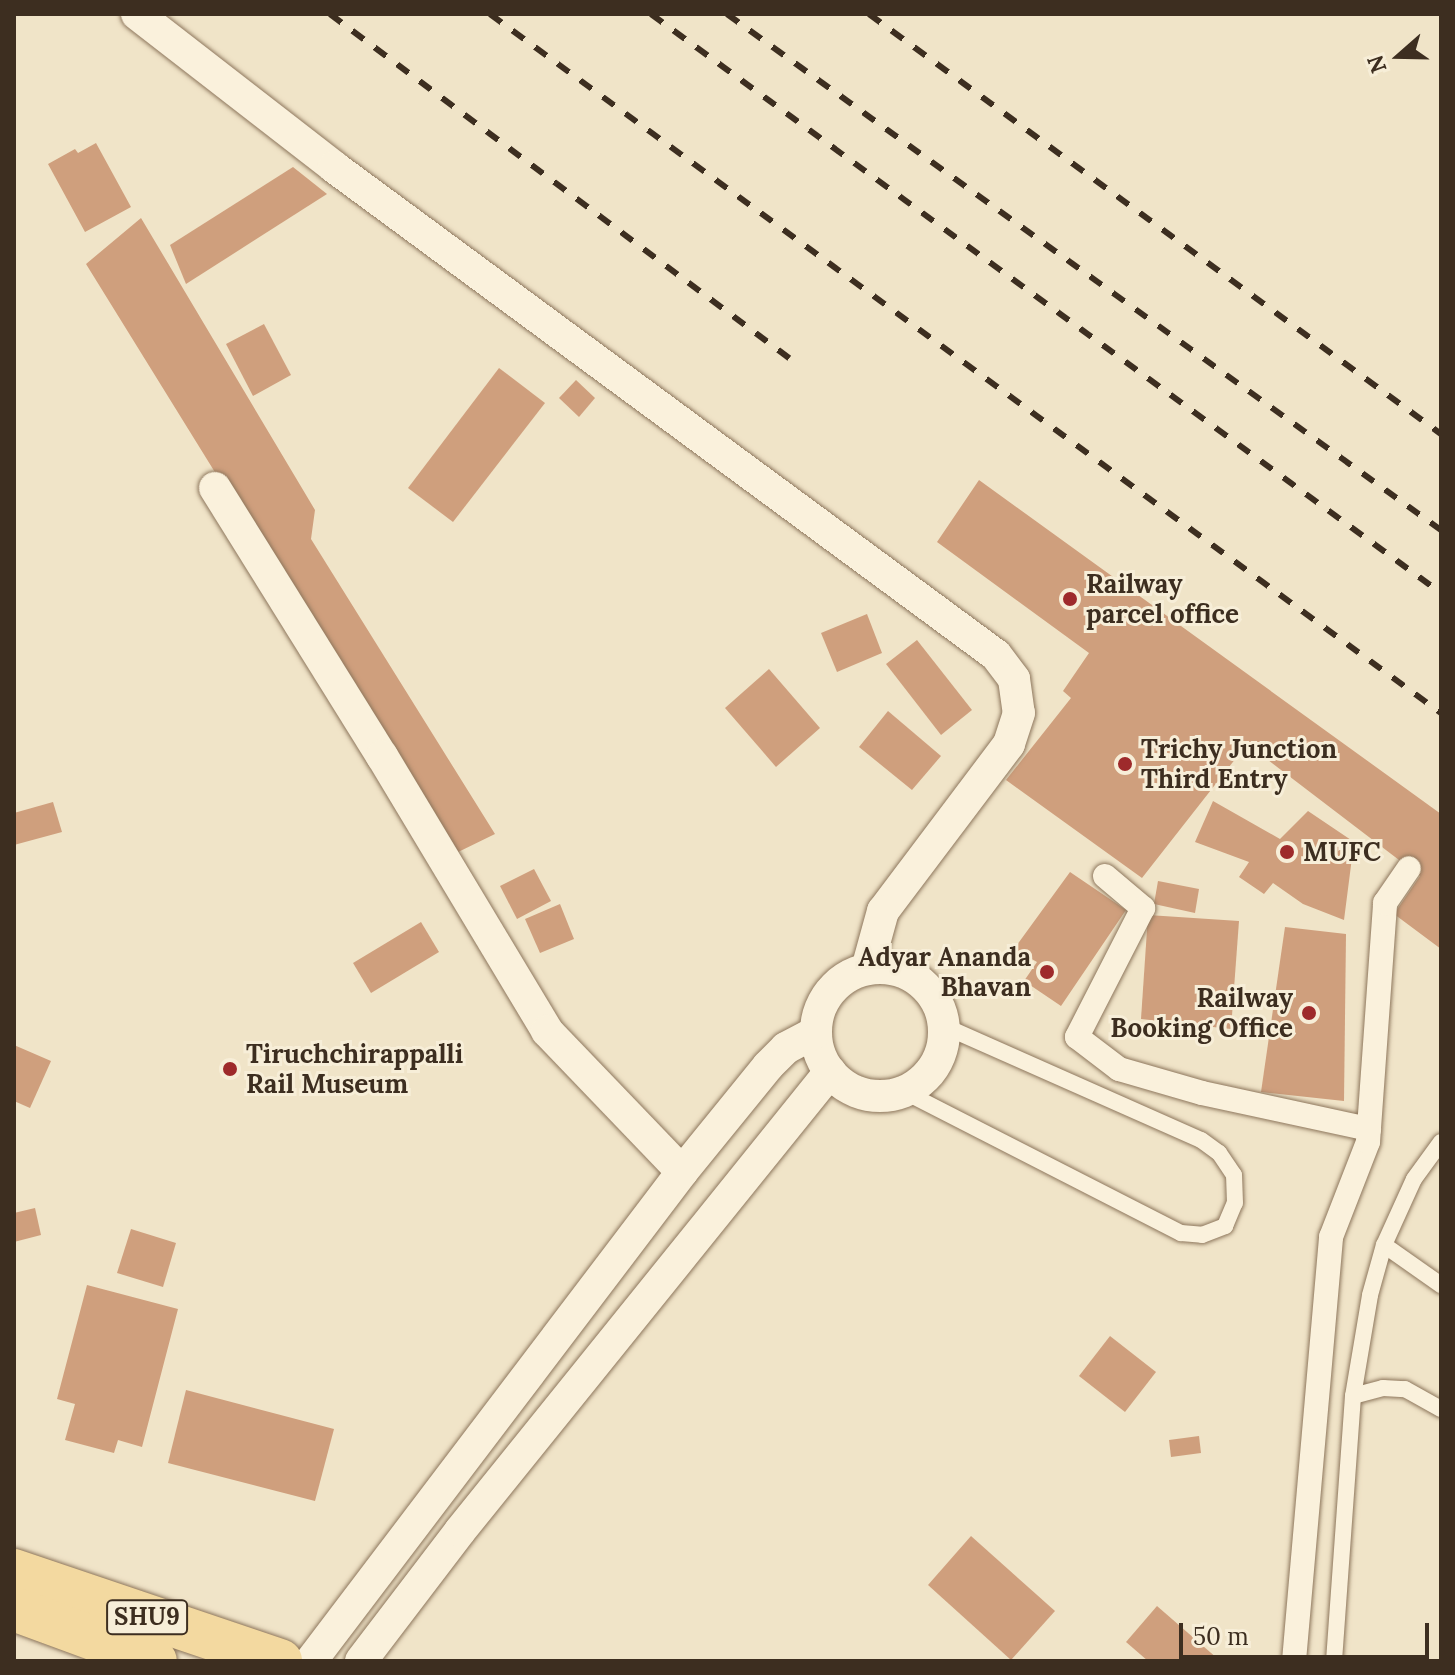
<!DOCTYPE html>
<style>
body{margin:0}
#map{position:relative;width:1455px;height:1675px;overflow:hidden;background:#f0e4c8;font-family:Lora,serif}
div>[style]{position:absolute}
.building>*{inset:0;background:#cf9f7d}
.roads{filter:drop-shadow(0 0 2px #8d765c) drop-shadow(0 0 2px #8d765c)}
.service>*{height:16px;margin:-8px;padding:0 8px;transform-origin:8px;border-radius:8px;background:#faf1dc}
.pedestrian>*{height:24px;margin:-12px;padding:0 12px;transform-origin:12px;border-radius:12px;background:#faf1dc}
.minor>*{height:32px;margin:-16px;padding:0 16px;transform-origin:16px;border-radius:16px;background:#faf1dc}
.minor>.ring{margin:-16px;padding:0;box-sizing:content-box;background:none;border:32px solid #faf1dc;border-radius:50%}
.primary>*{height:44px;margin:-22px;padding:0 22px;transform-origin:22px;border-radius:22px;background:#f3d9a0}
.rail>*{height:6px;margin-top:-3px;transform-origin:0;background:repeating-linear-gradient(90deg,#3d2e20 0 14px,transparent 0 28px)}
.dots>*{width:22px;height:22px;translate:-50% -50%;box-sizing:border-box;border:4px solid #f7eed8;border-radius:50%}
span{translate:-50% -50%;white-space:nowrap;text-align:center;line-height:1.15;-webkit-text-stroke:6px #f7eed8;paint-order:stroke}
.shield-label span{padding:2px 6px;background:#f7eed8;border:2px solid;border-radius:6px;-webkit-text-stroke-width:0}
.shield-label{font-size:24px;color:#3d2e20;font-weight:700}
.poi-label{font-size:26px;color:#3d2e20;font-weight:700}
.left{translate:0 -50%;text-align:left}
.right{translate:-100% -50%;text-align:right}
.frame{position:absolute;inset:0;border:16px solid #3d2e20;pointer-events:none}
.north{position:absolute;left:1359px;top:16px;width:80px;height:80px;-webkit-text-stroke:6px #f7eed8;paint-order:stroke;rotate:250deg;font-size:22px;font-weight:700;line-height:32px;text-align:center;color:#3d2e20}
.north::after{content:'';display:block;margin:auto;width:28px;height:36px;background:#3d2e20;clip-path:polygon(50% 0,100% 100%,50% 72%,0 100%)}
.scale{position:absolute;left:1179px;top:1623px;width:250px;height:36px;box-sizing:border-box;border:4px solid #3d2e20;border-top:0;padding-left:10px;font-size:24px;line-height:28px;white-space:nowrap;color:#3d2e20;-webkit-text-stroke:6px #f7eed8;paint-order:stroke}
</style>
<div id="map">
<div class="building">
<div style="clip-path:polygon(96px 143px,131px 207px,85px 232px,48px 164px,75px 149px,78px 153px)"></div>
<div style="clip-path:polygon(293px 167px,327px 194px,186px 284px,170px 245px)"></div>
<div style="clip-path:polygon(141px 218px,315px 510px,311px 539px,495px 834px,452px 855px,86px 264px)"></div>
<div style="clip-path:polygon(264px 324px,291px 375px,253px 396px,226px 344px)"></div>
<div style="clip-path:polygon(499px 368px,545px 403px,453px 522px,408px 488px)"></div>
<div style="clip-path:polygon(576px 380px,595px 398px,579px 417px,559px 398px)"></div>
<div style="clip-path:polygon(979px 480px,1441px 814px,1441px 949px,1394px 914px,1420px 876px,1247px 744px,1142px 878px,1006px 780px,1071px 698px,1063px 691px,1089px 653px,937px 542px)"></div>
<div style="clip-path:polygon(867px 614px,882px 653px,837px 672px,821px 633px)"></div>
<div style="clip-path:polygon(917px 640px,972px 710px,941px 735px,886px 664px)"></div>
<div style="clip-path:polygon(769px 669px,820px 728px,776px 767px,725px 708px)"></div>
<div style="clip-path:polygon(888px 711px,941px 756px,912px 790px,859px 747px)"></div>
<div style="clip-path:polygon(1213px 801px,1280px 839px,1308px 811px,1354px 842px,1344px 920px,1303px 904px,1273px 883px,1264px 894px,1239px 877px,1249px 862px,1195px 842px)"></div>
<div style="clip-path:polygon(53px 802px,62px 832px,14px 845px,14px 813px)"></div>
<div style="clip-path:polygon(534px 869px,551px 901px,517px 919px,500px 886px)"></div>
<div style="clip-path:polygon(1070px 872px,1126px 910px,1061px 1006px,1024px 981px,1037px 962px,1014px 949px)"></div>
<div style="clip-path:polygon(1158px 881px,1199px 889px,1195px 913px,1154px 904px)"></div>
<div style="clip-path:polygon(560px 904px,574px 939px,540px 953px,525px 919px)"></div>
<div style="clip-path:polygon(1148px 915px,1239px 921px,1231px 1029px,1141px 1019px)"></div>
<div style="clip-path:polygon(421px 922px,439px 952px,371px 993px,353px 963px)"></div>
<div style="clip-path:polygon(1285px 927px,1346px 934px,1344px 1101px,1261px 1092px)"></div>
<div style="clip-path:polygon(14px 1045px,51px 1061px,30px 1108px,14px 1101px)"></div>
<div style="clip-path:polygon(35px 1208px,41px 1235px,14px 1242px,14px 1213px)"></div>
<div style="clip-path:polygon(131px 1229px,176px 1243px,163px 1287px,117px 1273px)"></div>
<div style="clip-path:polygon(87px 1285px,178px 1309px,142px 1447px,118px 1440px,114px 1453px,65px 1440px,75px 1404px,57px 1399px)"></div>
<div style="clip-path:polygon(1110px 1336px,1156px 1372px,1125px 1412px,1079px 1376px)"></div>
<div style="clip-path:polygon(186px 1390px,334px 1429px,315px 1501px,168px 1463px)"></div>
<div style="clip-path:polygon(1199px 1436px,1201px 1453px,1171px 1457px,1169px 1440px)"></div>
<div style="clip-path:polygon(971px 1536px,1055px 1611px,1011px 1660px,928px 1585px)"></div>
<div style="clip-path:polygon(1157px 1606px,1218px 1659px,1216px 1661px,1148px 1661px,1126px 1642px)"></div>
</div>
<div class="roads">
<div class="service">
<div style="left:905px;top:1092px;width:310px;rotate:27.1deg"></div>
<div style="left:1181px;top:1233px;width:21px;rotate:5deg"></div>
<div style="left:1202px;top:1235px;width:25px;rotate:-21deg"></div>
<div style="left:1225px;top:1226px;width:25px;rotate:-67deg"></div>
<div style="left:1235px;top:1203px;width:28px;rotate:-92deg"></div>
<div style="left:1234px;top:1175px;width:27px;rotate:-124deg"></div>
<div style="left:1219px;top:1153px;width:22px;rotate:-144deg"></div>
<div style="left:1201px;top:1140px;width:281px;rotate:-156.1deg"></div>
<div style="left:1384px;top:1245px;width:70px;rotate:35.1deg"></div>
<div style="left:1353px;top:1396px;width:31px;rotate:-15deg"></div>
<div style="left:1383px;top:1388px;width:22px;rotate:3deg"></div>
<div style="left:1405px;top:1389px;width:41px;rotate:29.1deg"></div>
<div style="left:1334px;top:1661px;width:266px;rotate:-85.9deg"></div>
<div style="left:1353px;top:1396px;width:102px;rotate:-80.4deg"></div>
<div style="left:1370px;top:1295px;width:52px;rotate:-74.4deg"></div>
<div style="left:1384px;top:1245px;width:72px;rotate:-65.6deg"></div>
<div style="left:1414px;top:1179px;width:46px;rotate:-53.9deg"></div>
</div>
<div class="pedestrian">
<div style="left:1105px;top:876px;width:50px;rotate:40.1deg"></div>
<div style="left:1143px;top:908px;width:145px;rotate:117.1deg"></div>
<div style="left:1077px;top:1037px;width:53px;rotate:37.3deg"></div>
<div style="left:1119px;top:1069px;width:86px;rotate:16.1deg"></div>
<div style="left:1202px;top:1093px;width:171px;rotate:12.2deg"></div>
<div style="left:1294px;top:1661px;width:426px;rotate:-85deg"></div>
<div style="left:1331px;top:1237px;width:102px;rotate:-68.7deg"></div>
<div style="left:1368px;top:1142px;width:240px;rotate:-85.9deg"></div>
<div style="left:1385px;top:903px;width:42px;rotate:-55.6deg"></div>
</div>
<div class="minor">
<div style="left:137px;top:14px;width:249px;rotate:37.8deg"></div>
<div style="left:334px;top:167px;width:822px;rotate:36.4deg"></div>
<div style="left:996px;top:655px;width:30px;rotate:53deg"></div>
<div style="left:1014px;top:679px;width:34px;rotate:82deg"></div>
<div style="left:1019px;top:713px;width:33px;rotate:108deg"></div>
<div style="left:1009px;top:744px;width:209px;rotate:127deg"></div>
<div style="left:883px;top:911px;width:60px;rotate:105.4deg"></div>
<div style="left:215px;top:488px;width:316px;rotate:58.1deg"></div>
<div style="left:382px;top:756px;width:321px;rotate:59deg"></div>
<div style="left:547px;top:1031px;width:195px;rotate:46.2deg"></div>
<div class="ring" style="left:816px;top:968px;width:96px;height:96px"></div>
<div style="left:311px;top:1661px;width:614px;rotate:-52.81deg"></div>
<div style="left:682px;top:1172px;width:136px;rotate:-50.9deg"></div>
<div style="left:768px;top:1066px;width:25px;rotate:-45deg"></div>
<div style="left:786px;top:1048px;width:34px;rotate:-28deg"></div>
<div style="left:361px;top:1661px;width:163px;rotate:-52.7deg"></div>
<div style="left:460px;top:1531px;width:590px;rotate:-51.13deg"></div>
</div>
<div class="primary">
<div style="left:14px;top:1571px;width:281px;rotate:18.7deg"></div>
<div style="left:14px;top:1609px;width:150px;rotate:20.2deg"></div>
</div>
</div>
<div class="rail">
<div style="left:330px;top:14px;width:574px;rotate:36.85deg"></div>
<div style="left:490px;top:14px;width:1180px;rotate:36.32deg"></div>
<div style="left:651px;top:14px;width:979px;rotate:36.24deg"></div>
<div style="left:727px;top:14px;width:881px;rotate:35.86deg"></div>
<div style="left:869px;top:14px;width:710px;rotate:36.29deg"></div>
</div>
<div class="dots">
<div style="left:1070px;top:599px;background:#9e2a2b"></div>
<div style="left:1125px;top:764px;background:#9e2a2b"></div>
<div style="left:1287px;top:852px;background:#9e2a2b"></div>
<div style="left:1047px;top:972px;background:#9e2a2b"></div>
<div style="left:1309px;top:1013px;background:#9e2a2b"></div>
<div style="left:230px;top:1069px;background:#9e2a2b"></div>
</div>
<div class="shield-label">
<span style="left:147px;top:1617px">SHU9</span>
</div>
<div class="poi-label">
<span class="left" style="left:1086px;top:599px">Railway<br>parcel office</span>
<span class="left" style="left:1141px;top:764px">Trichy Junction<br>Third Entry</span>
<span class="left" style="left:1303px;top:852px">MUFC</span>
<span class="right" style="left:1031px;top:972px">Adyar Ananda<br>Bhavan</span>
<span class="right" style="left:1293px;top:1013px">Railway<br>Booking Office</span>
<span class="left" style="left:246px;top:1069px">Tiruchchirappalli<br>Rail Museum</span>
</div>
<div class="frame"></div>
<div class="north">N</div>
<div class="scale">50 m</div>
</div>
